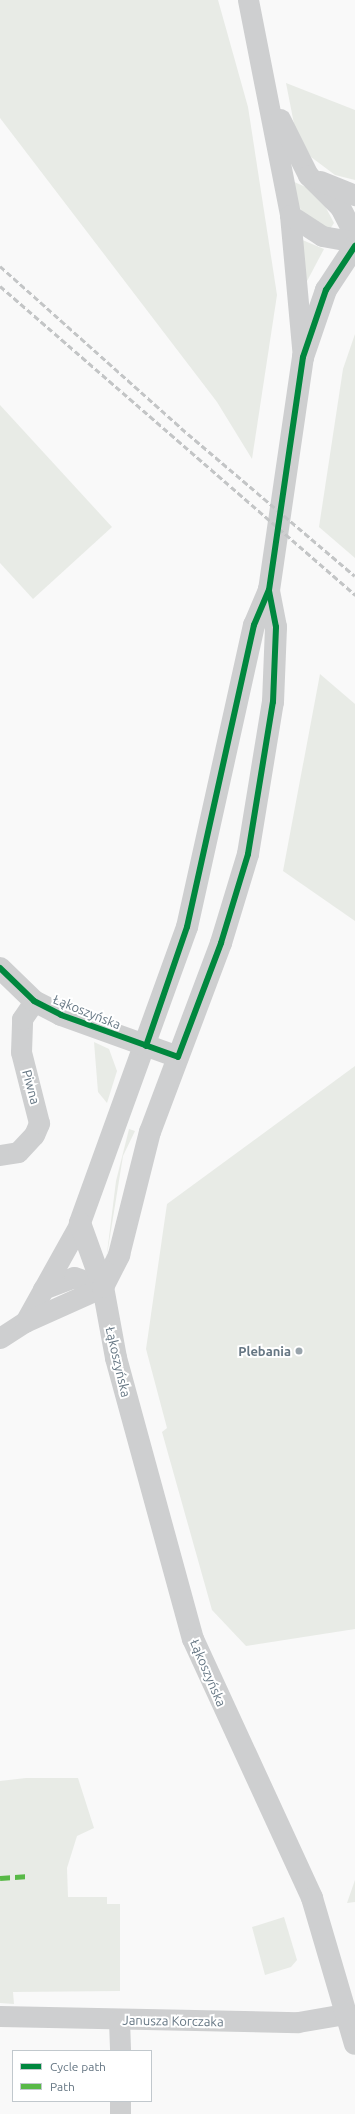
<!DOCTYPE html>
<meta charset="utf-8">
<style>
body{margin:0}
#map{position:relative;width:355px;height:2114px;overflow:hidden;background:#f9f9f9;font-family:Ubuntu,sans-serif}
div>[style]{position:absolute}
.green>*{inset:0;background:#e8ebe6}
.minor>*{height:21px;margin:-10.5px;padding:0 10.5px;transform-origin:10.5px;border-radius:10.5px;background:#cecfd0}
.tertiary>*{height:22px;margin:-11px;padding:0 11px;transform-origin:11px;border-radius:11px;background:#cecfd0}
.rail>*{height:3px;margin-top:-1.5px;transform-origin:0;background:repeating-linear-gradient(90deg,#c3c5c6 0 6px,transparent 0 9px)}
.quiet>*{height:5px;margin-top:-2.5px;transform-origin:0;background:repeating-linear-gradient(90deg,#58b947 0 10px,transparent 0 15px)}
.cycleway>*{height:6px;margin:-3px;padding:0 3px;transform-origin:3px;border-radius:3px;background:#00873e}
.dots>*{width:11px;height:11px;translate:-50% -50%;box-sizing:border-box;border:2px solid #fff;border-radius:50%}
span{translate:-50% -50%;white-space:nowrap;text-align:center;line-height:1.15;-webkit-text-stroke:4px #fff;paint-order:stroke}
.street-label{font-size:13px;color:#657683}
.poi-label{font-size:13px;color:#657683;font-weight:700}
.right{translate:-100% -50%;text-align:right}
.legend{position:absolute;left:12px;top:2050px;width:140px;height:52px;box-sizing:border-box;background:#fff;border:1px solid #c1c8cd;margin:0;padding:5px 7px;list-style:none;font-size:12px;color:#657683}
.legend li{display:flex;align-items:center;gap:8px;height:20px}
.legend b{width:20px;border:1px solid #c1c8cd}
</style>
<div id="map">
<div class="green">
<div style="clip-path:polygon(0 0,218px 0,248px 107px,277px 295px,252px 459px,217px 402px,0 118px)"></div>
<div style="clip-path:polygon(286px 83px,355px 110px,355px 180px,335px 175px,311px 157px,295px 129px)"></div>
<div style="clip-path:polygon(292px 181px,308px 188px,324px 204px,334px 223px,330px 229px,305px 214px,296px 204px)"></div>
<div style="clip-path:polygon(300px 239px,324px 249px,306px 283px)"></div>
<div style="clip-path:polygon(355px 334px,355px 558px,319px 527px,343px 369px)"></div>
<div style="clip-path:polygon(0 405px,112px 527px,33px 599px,0 563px)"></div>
<div style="clip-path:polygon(320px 674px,355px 704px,355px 921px,283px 871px)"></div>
<div style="clip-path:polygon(94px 1042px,109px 1049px,117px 1071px,107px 1103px,98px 1092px)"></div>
<div style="clip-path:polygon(355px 1066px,355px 1629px,246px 1646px,212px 1610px,162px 1432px,167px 1428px,146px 1349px,167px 1204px)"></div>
<div style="clip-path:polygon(129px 1129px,135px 1131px,123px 1156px,106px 1261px,116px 1181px)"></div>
<div style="clip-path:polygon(26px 1778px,78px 1778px,94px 1828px,77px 1836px,67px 1868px,68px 1897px,107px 1897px,107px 1904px,120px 1904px,120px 1991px,13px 1992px,14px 2004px,0 2003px,0 1781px)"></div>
<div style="clip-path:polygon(355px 1880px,355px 1902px,347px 1903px)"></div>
<div style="clip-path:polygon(284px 1917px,297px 1960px,291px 1967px,265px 1975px,252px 1927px)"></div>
</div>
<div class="minor">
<div style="left:248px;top:0;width:219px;rotate:78.9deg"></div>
<div style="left:290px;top:215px;width:143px;rotate:84.8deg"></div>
<div style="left:280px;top:119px;width:63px;rotate:63.4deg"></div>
<div style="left:308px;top:175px;width:45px;rotate:45deg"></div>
<div style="left:340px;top:207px;width:34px;rotate:63deg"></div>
<div style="left:320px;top:181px;width:38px;rotate:22deg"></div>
<div style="left:290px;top:215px;width:38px;rotate:33deg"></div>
<div style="left:322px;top:236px;width:34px;rotate:10deg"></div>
<div style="left:0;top:1155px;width:18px;rotate:-9deg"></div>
<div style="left:18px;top:1152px;width:23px;rotate:-47deg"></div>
<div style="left:34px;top:1135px;width:13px;rotate:-67deg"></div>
<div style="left:39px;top:1123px;width:73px;rotate:-104.2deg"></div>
<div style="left:21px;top:1052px;width:33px;rotate:-88deg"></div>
<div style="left:22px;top:1019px;width:22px;rotate:-56deg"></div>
<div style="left:43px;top:1289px;width:33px;rotate:-21deg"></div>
<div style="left:74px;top:1277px;width:31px;rotate:19deg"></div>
<div style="left:25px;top:1322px;width:113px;rotate:-60.9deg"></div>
<div style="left:0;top:1338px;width:30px;rotate:-33deg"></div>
<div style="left:25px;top:1322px;width:85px;rotate:-24.2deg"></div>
<div style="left:0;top:2016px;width:298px;rotate:1.2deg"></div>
<div style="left:298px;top:2022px;width:48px;rotate:-9.7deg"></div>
<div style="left:119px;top:2020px;width:31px;rotate:88deg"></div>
<div style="left:120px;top:2114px;width:13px;rotate:-90deg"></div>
</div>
<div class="tertiary">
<div style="left:355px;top:246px;width:53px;rotate:123.4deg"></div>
<div style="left:326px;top:290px;width:71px;rotate:108.9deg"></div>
<div style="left:303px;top:357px;width:235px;rotate:98.3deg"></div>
<div style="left:269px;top:590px;width:38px;rotate:113deg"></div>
<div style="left:254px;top:625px;width:309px;rotate:102.5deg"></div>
<div style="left:187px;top:927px;width:315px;rotate:109.9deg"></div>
<div style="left:80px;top:1223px;width:68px;rotate:70.2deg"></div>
<div style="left:103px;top:1287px;width:72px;rotate:79.6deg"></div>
<div style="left:116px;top:1358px;width:291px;rotate:74.7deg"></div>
<div style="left:193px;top:1639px;width:285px;rotate:65.3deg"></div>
<div style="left:312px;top:1898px;width:152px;rotate:73.6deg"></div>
<div style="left:0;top:968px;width:47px;rotate:44.1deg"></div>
<div style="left:34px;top:1001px;width:30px;rotate:27deg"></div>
<div style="left:61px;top:1015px;width:124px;rotate:19.7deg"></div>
<div style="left:103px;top:1287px;width:36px;rotate:-63deg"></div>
<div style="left:119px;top:1255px;width:127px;rotate:-75.9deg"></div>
<div style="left:150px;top:1132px;width:202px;rotate:-69.4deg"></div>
<div style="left:221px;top:943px;width:93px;rotate:-73.1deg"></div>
<div style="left:248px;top:854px;width:154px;rotate:-80.7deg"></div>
<div style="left:273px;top:702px;width:75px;rotate:-87.7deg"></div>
<div style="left:276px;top:627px;width:38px;rotate:-101deg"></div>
</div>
<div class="rail">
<div style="left:0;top:266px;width:243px;rotate:41.8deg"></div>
<div style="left:181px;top:428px;width:228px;rotate:40.4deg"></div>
<div style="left:0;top:286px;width:471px;rotate:41deg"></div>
</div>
<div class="quiet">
<div style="left:0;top:1878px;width:29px;rotate:-4deg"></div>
</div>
<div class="cycleway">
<div style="left:0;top:968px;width:47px;rotate:44.1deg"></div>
<div style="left:34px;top:1001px;width:30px;rotate:27deg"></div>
<div style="left:61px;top:1015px;width:124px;rotate:19.7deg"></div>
<div style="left:178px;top:1057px;width:122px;rotate:-69.3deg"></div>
<div style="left:221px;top:943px;width:93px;rotate:-73.1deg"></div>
<div style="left:248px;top:854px;width:154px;rotate:-80.7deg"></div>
<div style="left:273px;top:702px;width:75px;rotate:-87.7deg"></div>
<div style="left:276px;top:627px;width:37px;rotate:-101deg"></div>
<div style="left:146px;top:1046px;width:126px;rotate:-71deg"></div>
<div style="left:187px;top:927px;width:309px;rotate:-77.5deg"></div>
<div style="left:254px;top:625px;width:38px;rotate:-67deg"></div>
<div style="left:269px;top:590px;width:235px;rotate:-81.7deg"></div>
<div style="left:303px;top:357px;width:71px;rotate:-71.1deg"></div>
<div style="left:326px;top:290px;width:53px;rotate:-56.6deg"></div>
</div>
<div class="dots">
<div style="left:299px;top:1351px;background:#99a4ac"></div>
</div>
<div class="street-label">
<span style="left:87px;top:1012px;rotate:22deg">Łąkoszyńska</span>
<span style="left:31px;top:1087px;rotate:75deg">Piwna</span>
<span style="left:118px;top:1362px;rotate:77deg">Łąkoszyńska</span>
<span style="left:208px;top:1673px;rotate:67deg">Łąkoszyńska</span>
<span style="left:173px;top:2021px;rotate:1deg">Janusza Korczaka</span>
</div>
<div class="poi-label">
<span class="right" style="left:291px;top:1351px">Plebania</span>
</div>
<ul class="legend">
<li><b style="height:5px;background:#00873e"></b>Cycle path</li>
<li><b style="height:5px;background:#58b947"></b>Path</li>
</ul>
</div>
